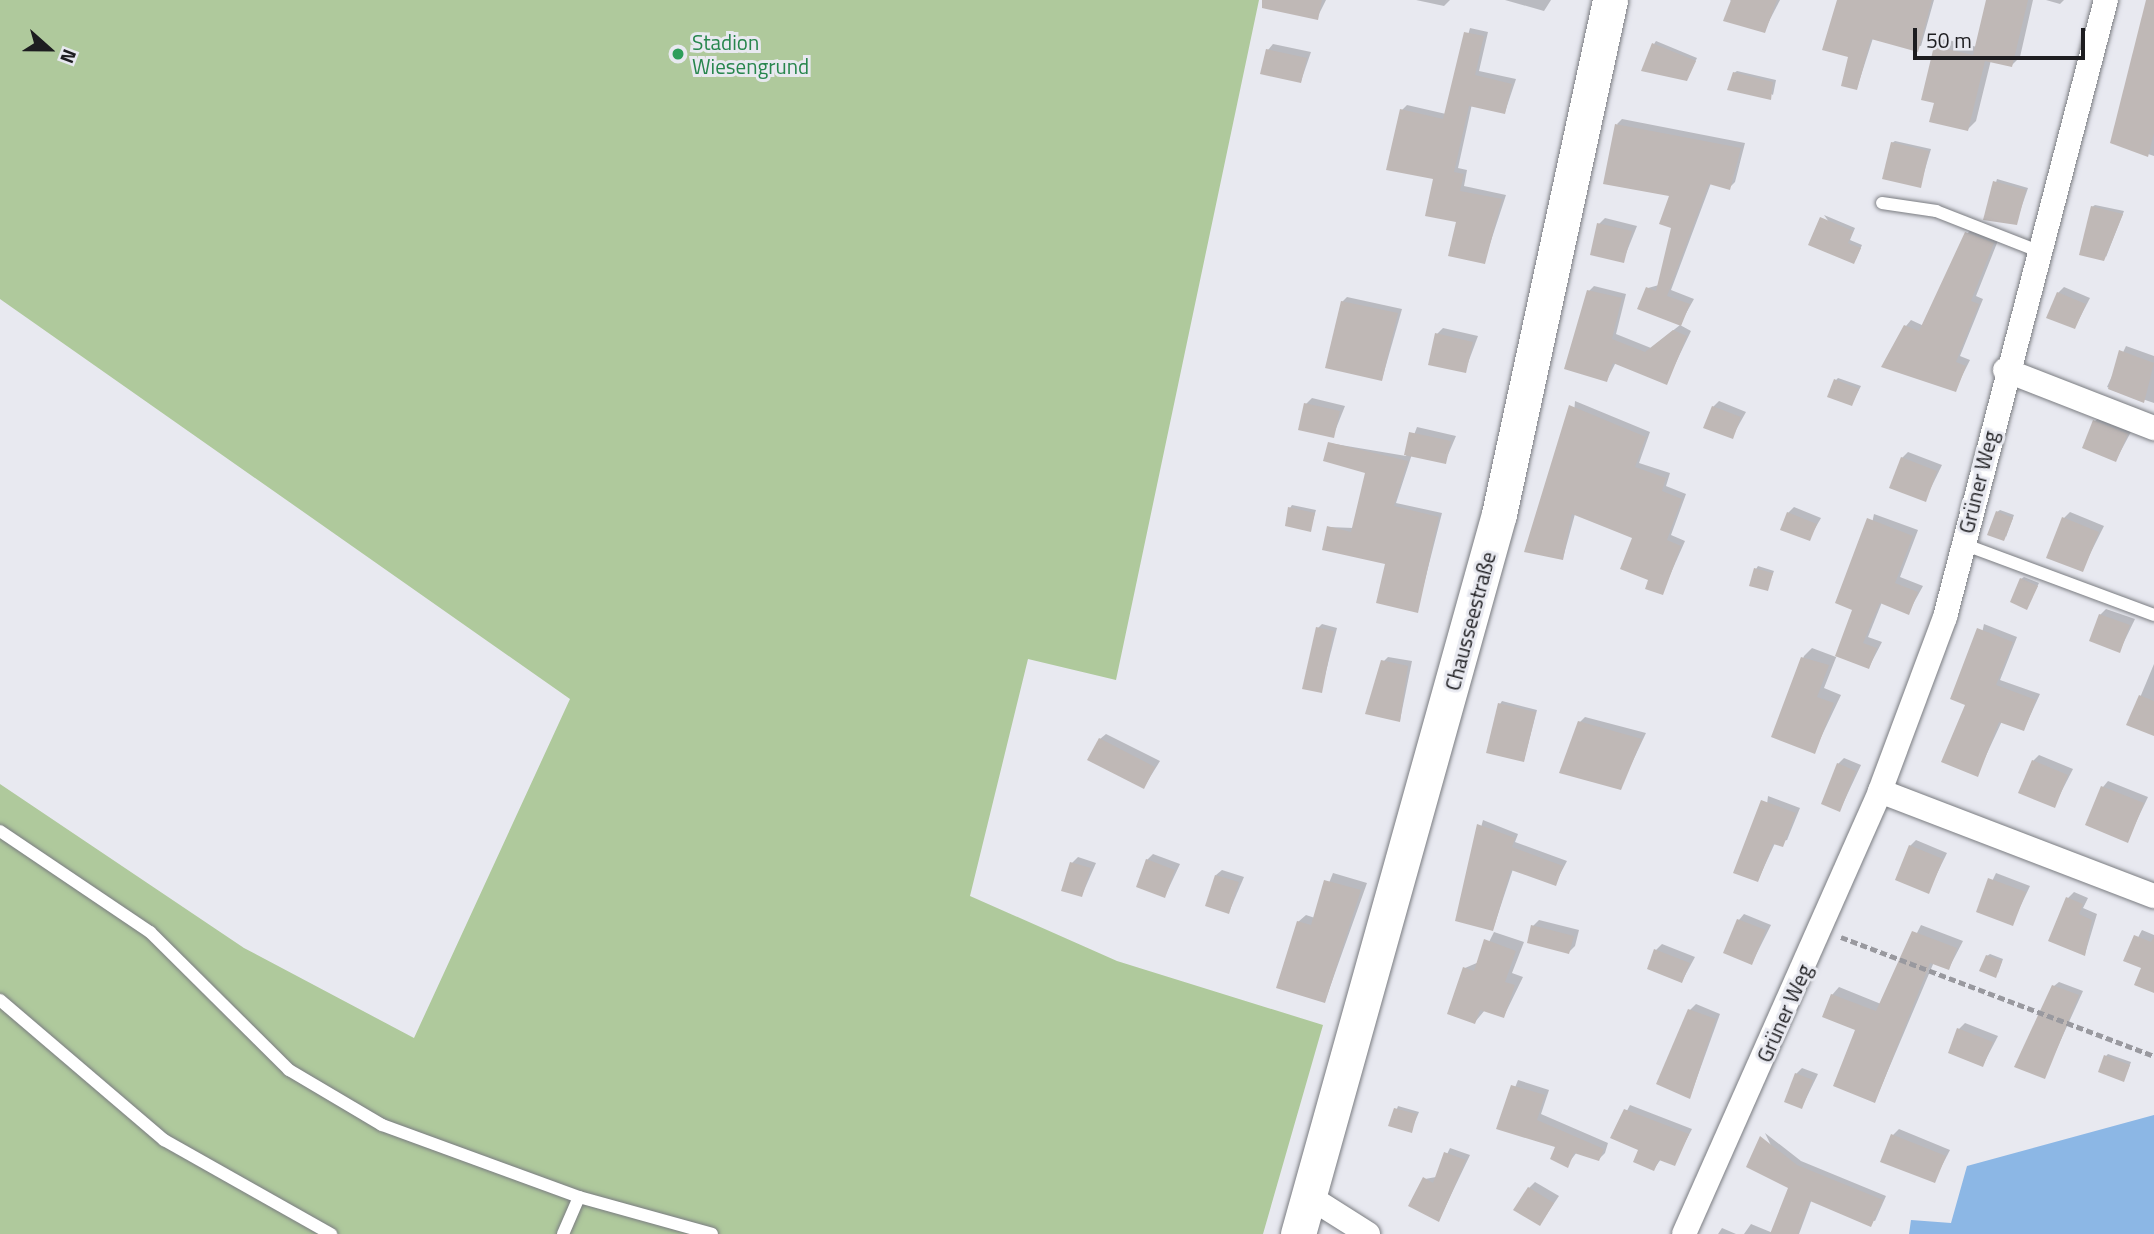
<!DOCTYPE html>
<meta charset="utf-8">
<style>
body{margin:0}
#map{position:relative;width:2154px;height:1234px;overflow:hidden;background:#e8e9f0;font-family:"Titillium Web",sans-serif}
div>[style]{position:absolute}
.green>*{inset:0;background:#afc99c}
.water>*{inset:0;background:#8cb7e5}
.shadow>*{inset:0;background:#0003}
.building>*{inset:0;background:#bfb8b6}
.path>*{height:4.5px;margin-top:-2.25px;transform-origin:0;background:repeating-linear-gradient(90deg,#99999f 0 7px,transparent 0 10.5px)}
.roads{filter:drop-shadow(0 0 2px #7a7c81) drop-shadow(0 0 2px #7a7c81)}
.service>*{height:12px;margin:-6px;padding:0 6px;transform-origin:6px;border-radius:6px;background:#fff}
.minor>*{height:24px;margin:-12px;padding:0 12px;transform-origin:12px;border-radius:12px;background:#fff}
.secondary>*{height:35px;margin:-17.5px;padding:0 17.5px;transform-origin:17.5px;border-radius:17.5px;background:#fff}
.dots>*{width:19px;height:19px;translate:-50% -50%;box-sizing:border-box;border:4px solid #e8e9f0;border-radius:50%}
span{translate:-50% -50%;white-space:nowrap;text-align:center;line-height:1.15;-webkit-text-stroke:6px #e8e9f0;paint-order:stroke}
.leisure-label{font-size:21px;color:#27864d}
.left{translate:0 -50%;text-align:left}
.street-label{font-size:21px;color:#1d1d20}
.north{position:absolute;left:14px;top:14px;width:70px;height:70px;-webkit-text-stroke:5px #e8e9f0;paint-order:stroke;rotate:111deg;font-size:19px;font-weight:700;line-height:28px;text-align:center;color:#1d1d20}
.north::after{content:'';display:block;margin:auto;width:24px;height:32px;background:#1d1d20;clip-path:polygon(50% 0,100% 100%,50% 72%,0 100%)}
.scale{position:absolute;left:1913px;top:28px;width:172px;height:32px;box-sizing:border-box;border:4px solid #1d1d20;border-top:0;padding-left:9px;font-size:21px;line-height:24px;white-space:nowrap;color:#1d1d20;-webkit-text-stroke:5px #e8e9f0;paint-order:stroke}
</style>
<div id="map">
<div class="green">
<div style="clip-path:polygon(0 0,1259px 0,1116px 680px,1028px 659px,970px 896px,1117px 961px,1323px 1025px,1263px 1234px,0 1234px,0 784px,244px 948px,414px 1038px,570px 699px,0 299px)"></div>
</div>
<div class="water">
<div style="clip-path:polygon(2154px 1115px,2154px 1234px,1909px 1234px,1911px 1220px,1951px 1223px,1967px 1166px)"></div>
</div>
<div class="shadow">
<div style="clip-path:polygon(1281px 0,1326px 0,1317px 18px)"></div>
<div style="clip-path:polygon(1416px 0,1450px 0,1444px 6px)"></div>
<div style="clip-path:polygon(1505px 0,1551px 0,1544px 11px)"></div>
<div style="clip-path:polygon(1730px 0,1780px 0,1764px 31px)"></div>
<div style="clip-path:polygon(1839px 0,1934px 0,1921px 46px,1873px 38px,1857px 88px)"></div>
<div style="clip-path:polygon(1997px 0,2033px 0,2020px 57px,2012px 65px,1991px 60px,1976px 121px,1968px 129px,1936px 102px,1936px 47px,1944px 39px,1977px 47px)"></div>
<div style="clip-path:polygon(2046px 0,2064px 0,2060px 4px)"></div>
<div style="clip-path:polygon(2154px 16px,2154px 156px,2113px 142px)"></div>
<div style="clip-path:polygon(1470px 28px,1488px 32px,1479px 71px,1516px 79px,1505px 112px,1472px 104px,1458px 168px,1467px 170px,1464px 186px,1506px 195px,1484px 262px,1402px 110px,1407px 105px,1446px 114px)"></div>
<div style="clip-path:polygon(1656px 41px,1697px 58px,1687px 79px,1654px 44px)"></div>
<div style="clip-path:polygon(1273px 44px,1311px 52px,1301px 81px,1268px 50px)"></div>
<div style="clip-path:polygon(1737px 71px,1776px 80px,1773px 95px,1734px 73px)"></div>
<div style="clip-path:polygon(1622px 119px,1745px 143px,1735px 182px,1729px 188px,1711px 183px,1671px 290px,1694px 299px,1680px 324px,1648px 288px,1659px 285px,1673px 227px,1671px 195px,1617px 124px)"></div>
<div style="clip-path:polygon(1895px 141px,1931px 149px,1920px 186px,1892px 143px)"></div>
<div style="clip-path:polygon(1997px 179px,2028px 188px,2016px 223px,1985px 219px)"></div>
<div style="clip-path:polygon(2095px 205px,2124px 211px,2106px 257px,2092px 207px)"></div>
<div style="clip-path:polygon(1824px 215px,1855px 228px,1850px 240px,1862px 245px,1856px 259px)"></div>
<div style="clip-path:polygon(1605px 218px,1637px 226px,1623px 261px,1599px 224px)"></div>
<div style="clip-path:polygon(1971px 227px,1999px 238px,1976px 296px,1983px 299px,1960px 356px,1970px 360px,1955px 390px,1906px 326px,1911px 320px,1924px 326px)"></div>
<div style="clip-path:polygon(1594px 286px,1626px 294px,1616px 334px,1651px 348px,1680px 325px,1691px 331px,1666px 383px,1616px 362px,1607px 380px,1589px 291px)"></div>
<div style="clip-path:polygon(2064px 287px,2090px 298px,2075px 327px,2058px 293px)"></div>
<div style="clip-path:polygon(1347px 297px,1402px 309px,1382px 379px,1342px 302px)"></div>
<div style="clip-path:polygon(1443px 328px,1478px 336px,1465px 371px,1437px 334px)"></div>
<div style="clip-path:polygon(2126px 346px,2154px 356px,2154px 403px,2107px 387px)"></div>
<div style="clip-path:polygon(1838px 378px,1861px 386px,1852px 404px,1836px 380px)"></div>
<div style="clip-path:polygon(1312px 398px,1345px 406px,1333px 436px,1306px 404px)"></div>
<div style="clip-path:polygon(1575px 401px,1650px 432px,1639px 463px,1670px 473px,1666px 486px,1686px 494px,1671px 535px,1685px 541px,1662px 593px,1635px 537px,1575px 514px,1563px 558px)"></div>
<div style="clip-path:polygon(1719px 401px,1746px 412px,1732px 437px,1713px 407px)"></div>
<div style="clip-path:polygon(2101px 416px,2133px 428px,2116px 460px,2095px 421px)"></div>
<div style="clip-path:polygon(1417px 427px,1456px 436px,1445px 462px,1412px 454px,1396px 503px,1442px 513px,1417px 611px,1387px 562px,1328px 527px,1354px 528px,1367px 472px,1329px 443px,1406px 456px)"></div>
<div style="clip-path:polygon(1908px 452px,1942px 465px,1925px 500px,1902px 458px)"></div>
<div style="clip-path:polygon(1292px 505px,1316px 510px,1310px 530px,1290px 508px)"></div>
<div style="clip-path:polygon(1794px 507px,1821px 518px,1809px 539px,1788px 513px)"></div>
<div style="clip-path:polygon(2000px 510px,2014px 515px,2006px 537px,1997px 512px)"></div>
<div style="clip-path:polygon(2070px 512px,2104px 526px,2082px 570px,2064px 518px)"></div>
<div style="clip-path:polygon(1874px 514px,1918px 530px,1900px 577px,1923px 586px,1908px 613px,1882px 602px,1868px 637px,1882px 642px,1869px 667px,1837px 655px,1824px 688px,1841px 695px,1814px 752px,1773px 736px,1804px 656px,1812px 648px,1836px 657px,1854px 609px)"></div>
<div style="clip-path:polygon(1758px 566px,1774px 571px,1767px 589px,1756px 569px)"></div>
<div style="clip-path:polygon(2024px 577px,2039px 583px,2027px 608px,2021px 579px)"></div>
<div style="clip-path:polygon(2106px 609px,2135px 619px,2120px 650px,2100px 615px)"></div>
<div style="clip-path:polygon(1322px 624px,1337px 628px,1321px 691px,1318px 628px)"></div>
<div style="clip-path:polygon(1984px 624px,2017px 637px,2000px 680px,2040px 694px,2024px 729px,2002px 721px,1977px 775px,1967px 704px)"></div>
<div style="clip-path:polygon(1388px 657px,1412px 661px,1400px 720px,1383px 662px)"></div>
<div style="clip-path:polygon(2154px 664px,2154px 734px,2129px 724px)"></div>
<div style="clip-path:polygon(1502px 701px,1537px 710px,1524px 760px,1500px 704px)"></div>
<div style="clip-path:polygon(1585px 717px,1646px 733px,1620px 788px,1580px 722px)"></div>
<div style="clip-path:polygon(1106px 734px,1160px 761px,1144px 787px,1100px 739px)"></div>
<div style="clip-path:polygon(2039px 755px,2073px 769px,2054px 806px,2033px 761px)"></div>
<div style="clip-path:polygon(1844px 758px,1861px 765px,1840px 810px,1838px 764px)"></div>
<div style="clip-path:polygon(2108px 781px,2148px 797px,2127px 841px,2103px 787px)"></div>
<div style="clip-path:polygon(1768px 796px,1800px 808px,1787px 840px,1775px 843px,1758px 880px)"></div>
<div style="clip-path:polygon(1483px 820px,1518px 834px,1515px 842px,1567px 861px,1555px 884px,1513px 869px,1493px 929px,1457px 919px)"></div>
<div style="clip-path:polygon(1916px 840px,1947px 853px,1928px 892px,1910px 846px)"></div>
<div style="clip-path:polygon(1153px 854px,1180px 864px,1165px 896px,1147px 860px)"></div>
<div style="clip-path:polygon(1078px 857px,1096px 863px,1082px 895px,1072px 863px)"></div>
<div style="clip-path:polygon(1222px 870px,1244px 877px,1229px 912px,1216px 875px)"></div>
<div style="clip-path:polygon(1333px 873px,1367px 883px,1325px 1001px,1298px 922px,1306px 915px,1315px 918px)"></div>
<div style="clip-path:polygon(1996px 873px,2030px 886px,2012px 924px,1978px 911px)"></div>
<div style="clip-path:polygon(2074px 892px,2088px 898px,2083px 908px,2097px 914px,2085px 954px,2068px 898px)"></div>
<div style="clip-path:polygon(1744px 914px,1771px 925px,1752px 963px,1739px 920px)"></div>
<div style="clip-path:polygon(1539px 920px,1579px 930px,1575px 946px,1569px 952px,1533px 926px)"></div>
<div style="clip-path:polygon(1921px 925px,1963px 941px,1949px 968px,1934px 962px,1875px 1101px,1857px 1029px,1832px 995px,1839px 987px,1881px 1004px)"></div>
<div style="clip-path:polygon(2142px 930px,2154px 935px,2154px 991px,2143px 967px,2126px 960px)"></div>
<div style="clip-path:polygon(1494px 932px,1524px 942px,1512px 973px,1523px 977px,1504px 1016px,1485px 1010px,1475px 1022px,1465px 968px,1479px 962px)"></div>
<div style="clip-path:polygon(1662px 944px,1695px 957px,1682px 981px,1656px 950px)"></div>
<div style="clip-path:polygon(1990px 954px,2003px 959px,1998px 973px,1987px 956px)"></div>
<div style="clip-path:polygon(2059px 982px,2083px 991px,2044px 1077px,2054px 986px)"></div>
<div style="clip-path:polygon(1696px 1004px,1720px 1014px,1690px 1097px,1690px 1010px)"></div>
<div style="clip-path:polygon(1965px 1023px,1998px 1036px,1983px 1065px,1959px 1029px)"></div>
<div style="clip-path:polygon(2108px 1054px,2131px 1062px,2124px 1080px,2106px 1056px)"></div>
<div style="clip-path:polygon(1802px 1068px,1818px 1074px,1802px 1107px,1796px 1074px)"></div>
<div style="clip-path:polygon(1518px 1080px,1549px 1090px,1541px 1114px,1608px 1143px,1605px 1153px,1599px 1159px,1577px 1152px,1567px 1165px,1557px 1146px,1499px 1128px)"></div>
<div style="clip-path:polygon(1630px 1105px,1692px 1129px,1674px 1164px,1661px 1159px,1654px 1169px,1640px 1149px,1613px 1137px)"></div>
<div style="clip-path:polygon(1398px 1106px,1419px 1112px,1411px 1131px,1391px 1125px)"></div>
<div style="clip-path:polygon(1899px 1129px,1950px 1150px,1934px 1181px,1893px 1135px)"></div>
<div style="clip-path:polygon(1765px 1133px,1801px 1161px,1886px 1196px,1875px 1221px,1812px 1199px,1799px 1234px,1744px 1234px,1751px 1224px,1773px 1233px,1791px 1187px)"></div>
<div style="clip-path:polygon(1450px 1148px,1470px 1155px,1439px 1220px,1425px 1179px,1436px 1177px)"></div>
<div style="clip-path:polygon(1535px 1182px,1559px 1196px,1540px 1224px,1529px 1188px)"></div>
<div style="clip-path:polygon(1722px 1228px,1736px 1234px,1718px 1234px)"></div>
</div>
<div class="building">
<div style="clip-path:polygon(1262px 0,1322px 0,1318px 20px,1262px 8px)"></div>
<div style="clip-path:polygon(1731px 0,1777px 0,1765px 33px,1723px 21px)"></div>
<div style="clip-path:polygon(1837px 0,1932px 0,1918px 52px,1871px 39px,1857px 90px,1841px 86px,1848px 57px,1822px 50px)"></div>
<div style="clip-path:polygon(1986px 0,2028px 0,2012px 67px,1985px 61px,1968px 131px,1929px 122px,1934px 103px,1921px 100px,1934px 46px,1973px 55px)"></div>
<div style="clip-path:polygon(2146px 0,2154px 0,2154px 133px,2148px 157px,2110px 143px)"></div>
<div style="clip-path:polygon(1464px 32px,1484px 36px,1475px 75px,1512px 84px,1505px 114px,1469px 106px,1454px 172px,1464px 174px,1460px 191px,1502px 199px,1485px 264px,1448px 256px,1456px 222px,1425px 216px,1433px 179px,1386px 170px,1400px 109px,1443px 119px)"></div>
<div style="clip-path:polygon(1652px 43px,1696px 61px,1687px 81px,1641px 71px)"></div>
<div style="clip-path:polygon(1266px 49px,1307px 58px,1301px 83px,1260px 74px)"></div>
<div style="clip-path:polygon(1733px 72px,1773px 82px,1771px 100px,1727px 90px)"></div>
<div style="clip-path:polygon(1615px 124px,1741px 148px,1730px 190px,1709px 184px,1667px 296px,1690px 304px,1681px 326px,1637px 309px,1646px 287px,1656px 291px,1671px 228px,1659px 224px,1669px 196px,1603px 184px)"></div>
<div style="clip-path:polygon(1891px 142px,1929px 151px,1921px 188px,1882px 179px)"></div>
<div style="clip-path:polygon(1993px 181px,2026px 190px,2017px 225px,1983px 220px)"></div>
<div style="clip-path:polygon(2091px 206px,2123px 214px,2104px 261px,2079px 255px)"></div>
<div style="clip-path:polygon(1820px 217px,1853px 231px,1848px 243px,1861px 248px,1854px 264px,1808px 245px)"></div>
<div style="clip-path:polygon(1597px 223px,1632px 231px,1624px 263px,1590px 255px)"></div>
<div style="clip-path:polygon(1965px 232px,1994px 243px,1971px 301px,1979px 304px,1956px 362px,1966px 366px,1956px 392px,1881px 367px,1904px 325px,1919px 331px)"></div>
<div style="clip-path:polygon(1587px 290px,1622px 298px,1612px 339px,1645px 352px,1673px 330px,1687px 336px,1667px 385px,1613px 363px,1607px 382px,1564px 369px)"></div>
<div style="clip-path:polygon(2057px 292px,2086px 304px,2075px 329px,2046px 318px)"></div>
<div style="clip-path:polygon(1341px 301px,1398px 313px,1382px 381px,1325px 368px)"></div>
<div style="clip-path:polygon(1435px 333px,1473px 342px,1466px 373px,1428px 365px)"></div>
<div style="clip-path:polygon(2119px 350px,2154px 363px,2144px 403px,2108px 389px)"></div>
<div style="clip-path:polygon(1834px 379px,1859px 389px,1852px 406px,1827px 397px)"></div>
<div style="clip-path:polygon(1304px 403px,1340px 411px,1334px 438px,1298px 430px)"></div>
<div style="clip-path:polygon(1569px 405px,1646px 437px,1635px 467px,1666px 478px,1662px 491px,1682px 499px,1667px 540px,1681px 546px,1663px 595px,1645px 589px,1648px 580px,1620px 569px,1632px 538px,1572px 514px,1563px 560px,1524px 552px)"></div>
<div style="clip-path:polygon(1712px 406px,1741px 417px,1733px 439px,1703px 428px)"></div>
<div style="clip-path:polygon(2093px 420px,2128px 434px,2116px 462px,2082px 448px)"></div>
<div style="clip-path:polygon(1409px 432px,1451px 441px,1446px 464px,1404px 455px)"></div>
<div style="clip-path:polygon(1328px 442px,1408px 461px,1394px 506px,1439px 517px,1418px 613px,1376px 603px,1385px 564px,1322px 550px,1327px 526px,1351px 532px,1365px 473px,1323px 461px)"></div>
<div style="clip-path:polygon(1901px 457px,1937px 471px,1926px 502px,1889px 488px)"></div>
<div style="clip-path:polygon(1288px 507px,1315px 513px,1311px 532px,1285px 526px)"></div>
<div style="clip-path:polygon(1996px 511px,2013px 518px,2004px 541px,1987px 535px)"></div>
<div style="clip-path:polygon(1787px 512px,1817px 524px,1810px 541px,1780px 530px)"></div>
<div style="clip-path:polygon(2062px 517px,2099px 532px,2083px 572px,2046px 558px)"></div>
<div style="clip-path:polygon(1867px 518px,1913px 536px,1895px 583px,1918px 592px,1909px 615px,1880px 603px,1863px 643px,1877px 648px,1869px 669px,1835px 656px,1852px 610px,1835px 603px)"></div>
<div style="clip-path:polygon(1754px 568px,1773px 573px,1768px 591px,1749px 586px)"></div>
<div style="clip-path:polygon(2020px 578px,2038px 586px,2027px 610px,2010px 602px)"></div>
<div style="clip-path:polygon(2099px 614px,2130px 625px,2120px 653px,2089px 641px)"></div>
<div style="clip-path:polygon(1316px 627px,1334px 631px,1322px 693px,1302px 689px)"></div>
<div style="clip-path:polygon(1977px 628px,2013px 642px,1996px 685px,2036px 700px,2024px 731px,1999px 722px,1978px 777px,1941px 762px,1965px 705px,1950px 699px)"></div>
<div style="clip-path:polygon(1801px 657px,1829px 665px,1817px 697px,1834px 703px,1815px 754px,1771px 737px)"></div>
<div style="clip-path:polygon(1381px 660px,1408px 666px,1400px 722px,1365px 714px)"></div>
<div style="clip-path:polygon(2139px 695px,2154px 701px,2154px 736px,2126px 725px)"></div>
<div style="clip-path:polygon(1498px 703px,1536px 712px,1524px 762px,1486px 753px)"></div>
<div style="clip-path:polygon(1578px 721px,1642px 739px,1621px 790px,1559px 773px)"></div>
<div style="clip-path:polygon(1099px 738px,1155px 767px,1144px 789px,1087px 760px)"></div>
<div style="clip-path:polygon(2032px 760px,2068px 775px,2055px 808px,2018px 793px)"></div>
<div style="clip-path:polygon(1837px 763px,1856px 771px,1840px 812px,1821px 804px)"></div>
<div style="clip-path:polygon(2101px 786px,2144px 803px,2128px 843px,2085px 825px)"></div>
<div style="clip-path:polygon(1761px 800px,1796px 813px,1783px 847px,1773px 844px,1758px 882px,1733px 873px)"></div>
<div style="clip-path:polygon(1477px 824px,1515px 838px,1512px 847px,1563px 866px,1556px 886px,1511px 870px,1493px 931px,1455px 921px)"></div>
<div style="clip-path:polygon(1909px 845px,1943px 859px,1929px 894px,1895px 880px)"></div>
<div style="clip-path:polygon(1146px 859px,1175px 870px,1165px 898px,1136px 887px)"></div>
<div style="clip-path:polygon(1070px 862px,1091px 868px,1082px 897px,1061px 891px)"></div>
<div style="clip-path:polygon(1215px 875px,1239px 882px,1229px 914px,1205px 906px)"></div>
<div style="clip-path:polygon(1988px 878px,2026px 892px,2013px 926px,1976px 912px)"></div>
<div style="clip-path:polygon(1324px 880px,1361px 890px,1325px 1003px,1276px 988px,1297px 921px,1311px 925px)"></div>
<div style="clip-path:polygon(2066px 897px,2083px 904px,2079px 914px,2092px 920px,2085px 956px,2048px 941px)"></div>
<div style="clip-path:polygon(1737px 919px,1766px 930px,1752px 965px,1723px 953px)"></div>
<div style="clip-path:polygon(1531px 925px,1574px 936px,1569px 954px,1527px 943px)"></div>
<div style="clip-path:polygon(1912px 931px,1957px 948px,1949px 970px,1930px 963px,1875px 1103px,1833px 1086px,1855px 1030px,1822px 1017px,1831px 994px,1876px 1011px)"></div>
<div style="clip-path:polygon(2134px 935px,2151px 942px,2154px 937px,2154px 993px,2134px 985px,2141px 968px,2123px 961px)"></div>
<div style="clip-path:polygon(1484px 939px,1516px 951px,1505px 982px,1515px 985px,1504px 1018px,1480px 1010px,1475px 1024px,1447px 1014px,1463px 967px,1474px 971px)"></div>
<div style="clip-path:polygon(1654px 949px,1690px 963px,1682px 983px,1647px 969px)"></div>
<div style="clip-path:polygon(1986px 955px,2002px 961px,1996px 978px,1979px 971px)"></div>
<div style="clip-path:polygon(2052px 985px,2079px 995px,2045px 1079px,2014px 1067px)"></div>
<div style="clip-path:polygon(1688px 1009px,1716px 1019px,1690px 1099px,1656px 1084px)"></div>
<div style="clip-path:polygon(1957px 1028px,1993px 1042px,1983px 1067px,1948px 1053px)"></div>
<div style="clip-path:polygon(2104px 1055px,2130px 1065px,2124px 1082px,2098px 1072px)"></div>
<div style="clip-path:polygon(1795px 1073px,1813px 1080px,1802px 1109px,1784px 1102px)"></div>
<div style="clip-path:polygon(1511px 1085px,1545px 1095px,1537px 1120px,1604px 1149px,1599px 1161px,1574px 1153px,1568px 1168px,1550px 1159px,1555px 1147px,1496px 1129px)"></div>
<div style="clip-path:polygon(1394px 1108px,1417px 1114px,1412px 1133px,1388px 1126px)"></div>
<div style="clip-path:polygon(1624px 1109px,1689px 1134px,1675px 1166px,1659px 1160px,1654px 1171px,1633px 1162px,1638px 1150px,1610px 1138px)"></div>
<div style="clip-path:polygon(1891px 1134px,1946px 1156px,1935px 1183px,1880px 1162px)"></div>
<div style="clip-path:polygon(1760px 1136px,1797px 1165px,1883px 1200px,1871px 1227px,1810px 1201px,1798px 1234px,1770px 1234px,1788px 1188px,1746px 1167px)"></div>
<div style="clip-path:polygon(1444px 1152px,1466px 1160px,1439px 1222px,1408px 1206px,1423px 1177px,1433px 1183px)"></div>
<div style="clip-path:polygon(1528px 1187px,1554px 1203px,1540px 1226px,1513px 1210px)"></div>
</div>
<div class="path">
<div style="left:1841px;top:937px;width:335px;rotate:20.8deg"></div>
</div>
<div class="roads">
<div class="service">
<div style="left:1882px;top:203px;width:55px;rotate:8.4deg"></div>
<div style="left:1936px;top:211px;width:110px;rotate:21.4deg"></div>
<div style="left:1963px;top:544px;width:204px;rotate:20.4deg"></div>
<div style="left:0;top:831px;width:181px;rotate:34deg"></div>
<div style="left:150px;top:932px;width:196px;rotate:44.8deg"></div>
<div style="left:289px;top:1070px;width:108px;rotate:30.6deg"></div>
<div style="left:382px;top:1125px;width:210px;rotate:20.1deg"></div>
<div style="left:579px;top:1197px;width:138px;rotate:15.5deg"></div>
<div style="left:0;top:1000px;width:216px;rotate:40.5deg"></div>
<div style="left:164px;top:1140px;width:192px;rotate:29.4deg"></div>
<div style="left:563px;top:1234px;width:40px;rotate:-66.6deg"></div>
</div>
<div class="minor">
<div style="left:2005px;top:370px;width:160px;rotate:21.3deg"></div>
<div style="left:1880px;top:791px;width:293px;rotate:21deg"></div>
<div style="left:1308px;top:1196px;width:71px;rotate:32.3deg"></div>
<div style="left:1684px;top:1234px;width:484px;rotate:-66.1deg"></div>
<div style="left:1880px;top:791px;width:186px;rotate:-69.5deg"></div>
<div style="left:1945px;top:617px;width:638px;rotate:-75.38deg"></div>
</div>
<div class="secondary">
<div style="left:1298px;top:1234px;width:748px;rotate:-74.4deg"></div>
<div style="left:1499px;top:514px;width:526px;rotate:-77.81deg"></div>
</div>
</div>
<div class="dots">
<div style="left:678px;top:54px;background:#2e9e5b"></div>
</div>
<div class="leisure-label">
<span class="left" style="left:692px;top:54px">Stadion<br>Wiesengrund</span>
</div>
<div class="street-label">
<span style="left:1978px;top:482px;rotate:-76deg">Grüner Weg</span>
<span style="left:1470px;top:621px;rotate:-75deg">Chausseestraße</span>
<span style="left:1784px;top:1013px;rotate:-66deg">Grüner Weg</span>
</div>
<div class="north">N</div>
<div class="scale">50 m</div>
</div>
